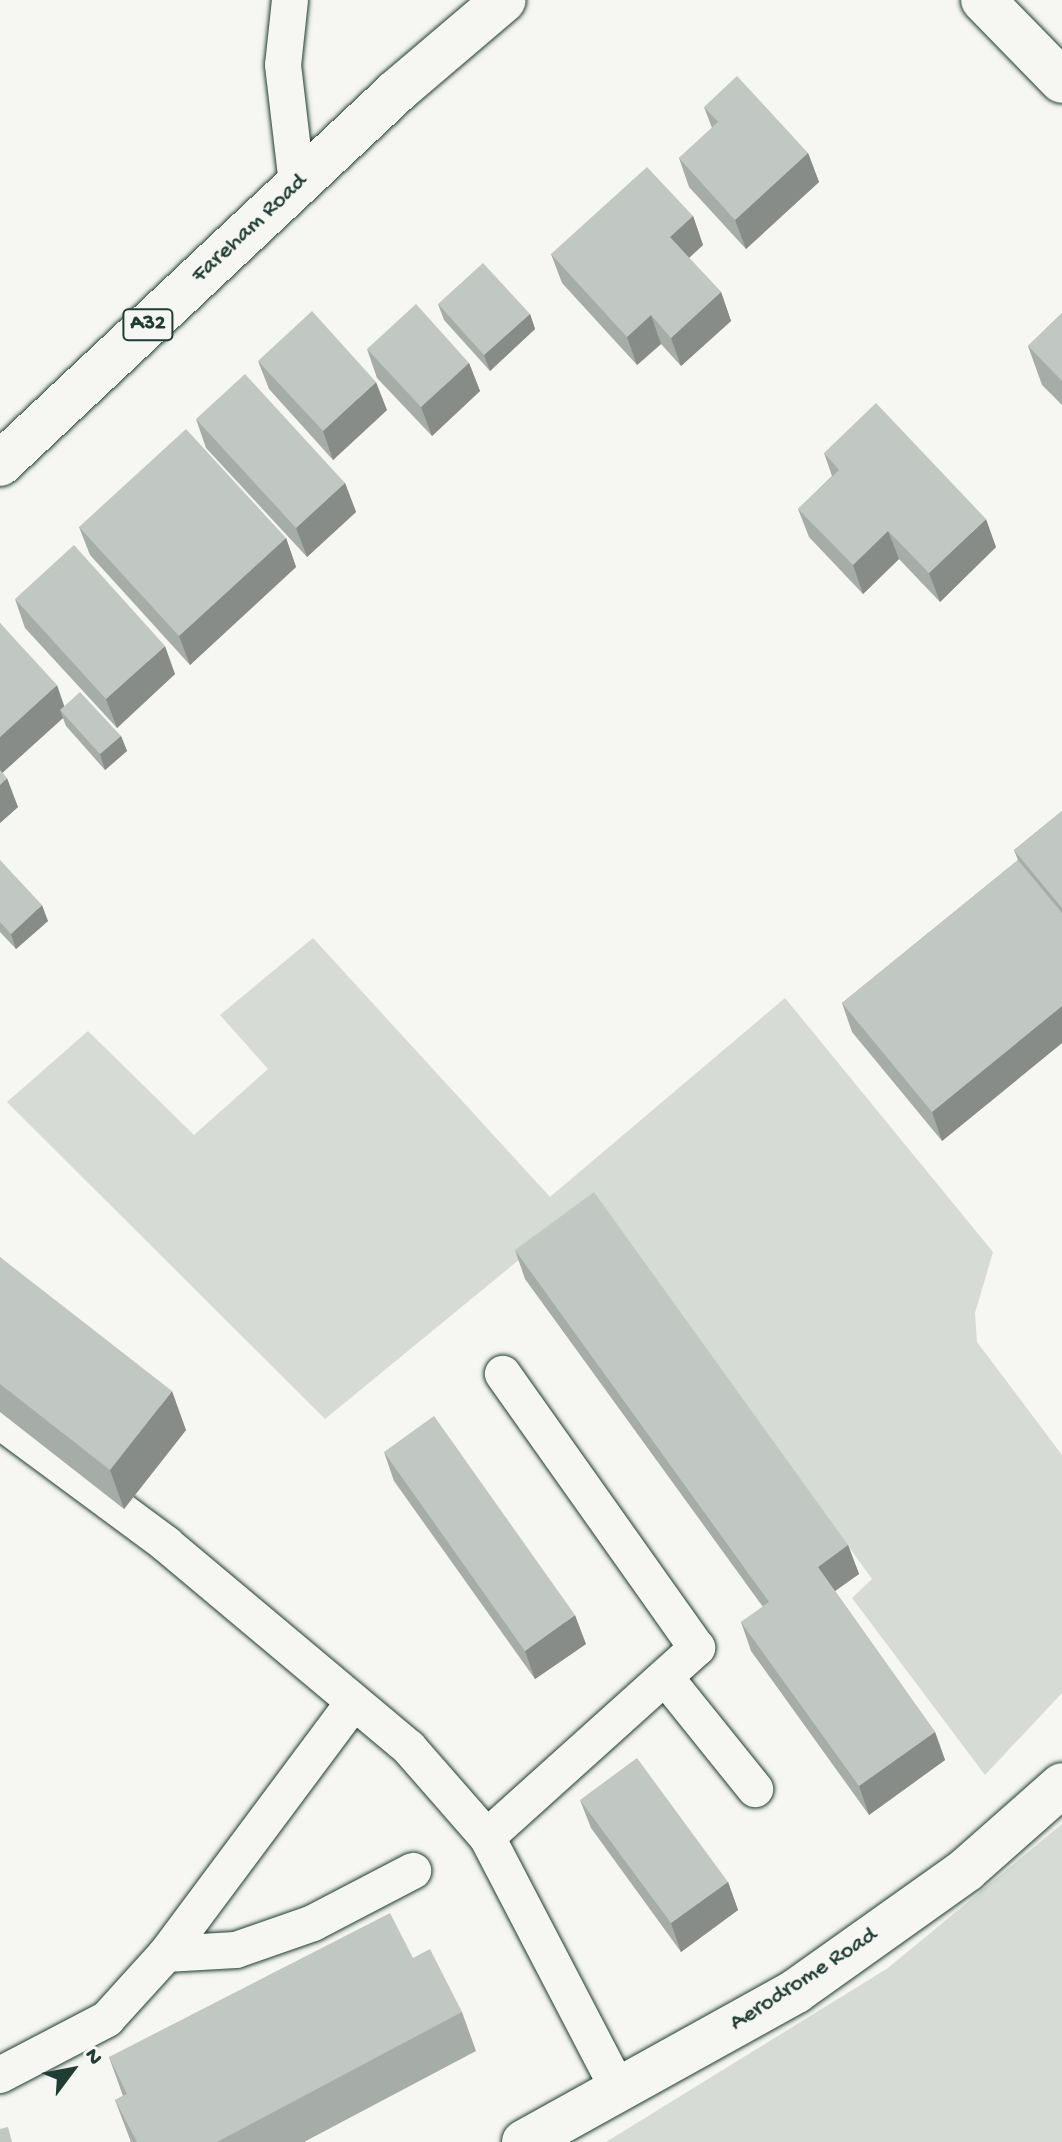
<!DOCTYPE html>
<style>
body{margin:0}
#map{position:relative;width:1062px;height:2142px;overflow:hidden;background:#f6f6f2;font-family:"Gochi Hand",sans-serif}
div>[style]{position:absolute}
.green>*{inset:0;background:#d6dbd6}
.roads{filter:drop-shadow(0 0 2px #1f3d34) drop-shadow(0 0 2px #1f3d34)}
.service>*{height:36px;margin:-18px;padding:0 18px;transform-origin:18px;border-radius:18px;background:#f6f6f2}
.minor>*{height:44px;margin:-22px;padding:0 22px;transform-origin:22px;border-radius:22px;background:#f6f6f2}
.primary>*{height:44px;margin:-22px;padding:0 22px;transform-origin:22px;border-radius:22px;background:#f6f6f2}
.wall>*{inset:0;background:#a6aca8}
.shaded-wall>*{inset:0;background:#878c88}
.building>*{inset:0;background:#c1c8c3}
span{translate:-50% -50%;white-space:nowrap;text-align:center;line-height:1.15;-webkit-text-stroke:8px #f6f6f2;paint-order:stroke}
.shield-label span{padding:2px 6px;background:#f6f6f2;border:2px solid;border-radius:6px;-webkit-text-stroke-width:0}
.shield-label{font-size:22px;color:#1f3d34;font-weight:700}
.street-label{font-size:24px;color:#1f3d34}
.north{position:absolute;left:32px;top:2030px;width:80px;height:80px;-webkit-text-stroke:6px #f6f6f2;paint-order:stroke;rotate:58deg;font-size:22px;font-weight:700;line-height:32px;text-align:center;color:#1f3d34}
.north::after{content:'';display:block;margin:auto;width:28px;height:36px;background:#1f3d34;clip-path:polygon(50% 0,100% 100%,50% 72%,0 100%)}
</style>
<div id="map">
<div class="green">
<div style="clip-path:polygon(313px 938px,550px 1197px,785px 998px,993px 1252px,975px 1313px,977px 1342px,1062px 1455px,1062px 1693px,985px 1775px,852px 1598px,872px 1579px,610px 1217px,559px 1227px,325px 1419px,7px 1102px,88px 1031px,194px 1135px,268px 1069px,220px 1015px)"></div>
<div style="clip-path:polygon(1062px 1824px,1062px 2142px,606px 2142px,888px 1968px)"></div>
</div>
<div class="roads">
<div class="service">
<div style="left:290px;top:0;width:65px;rotate:96.1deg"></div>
<div style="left:283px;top:65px;width:121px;rotate:83.3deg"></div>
<div style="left:0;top:1421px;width:207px;rotate:36.5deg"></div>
<div style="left:166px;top:1544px;width:317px;rotate:40deg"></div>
<div style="left:409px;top:1748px;width:118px;rotate:48.8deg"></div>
<div style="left:487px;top:1837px;width:288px;rotate:62.5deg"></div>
<div style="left:665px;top:1677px;width:144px;rotate:51.2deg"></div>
<div style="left:487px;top:1837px;width:283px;rotate:-42deg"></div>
<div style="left:697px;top:1648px;width:336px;rotate:-125.3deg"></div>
<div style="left:166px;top:1954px;width:70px;rotate:-3.3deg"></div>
<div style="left:236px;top:1950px;width:82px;rotate:-19.3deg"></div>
<div style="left:313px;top:1923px;width:113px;rotate:-27.5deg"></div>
<div style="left:0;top:2075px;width:121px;rotate:-27.6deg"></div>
<div style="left:107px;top:2019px;width:88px;rotate:-47.8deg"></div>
<div style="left:166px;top:1954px;width:314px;rotate:-53.3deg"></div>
</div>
<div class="minor">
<div style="left:983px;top:0;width:113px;rotate:45.7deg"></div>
<div style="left:524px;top:2142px;width:311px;rotate:-29deg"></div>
<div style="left:796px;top:1991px;width:209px;rotate:-35.4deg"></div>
<div style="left:966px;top:1870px;width:128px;rotate:-41.5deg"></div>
</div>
<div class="primary">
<div style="left:0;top:464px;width:545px;rotate:-43.21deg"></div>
<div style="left:397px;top:91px;width:140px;rotate:-40.4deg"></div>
</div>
</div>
<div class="wall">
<div style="clip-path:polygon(704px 107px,808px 153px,819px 182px,746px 249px,689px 187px,679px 158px,712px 128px)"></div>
<div style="clip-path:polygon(693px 216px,703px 245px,689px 258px,721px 292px,731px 321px,681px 366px,661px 344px,637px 365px,562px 283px,551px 254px)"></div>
<div style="clip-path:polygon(438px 304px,530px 314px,535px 329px,490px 371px,444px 320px)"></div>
<div style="clip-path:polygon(1062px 313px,1062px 405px,1042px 385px,1028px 346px)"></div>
<div style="clip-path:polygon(367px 349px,469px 363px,480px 391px,432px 436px,377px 378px)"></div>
<div style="clip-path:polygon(258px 361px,387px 410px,333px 460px,269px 389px)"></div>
<div style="clip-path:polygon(196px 419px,345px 483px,356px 512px,307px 557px,206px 448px)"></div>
<div style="clip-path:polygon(824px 453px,996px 547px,940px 602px,899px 559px,863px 594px,809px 537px,798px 509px,832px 476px)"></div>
<div style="clip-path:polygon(79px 527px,286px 538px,296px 567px,190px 665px,90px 555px)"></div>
<div style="clip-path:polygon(15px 599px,175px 674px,117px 728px,25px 628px)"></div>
<div style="clip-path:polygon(0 623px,64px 706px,121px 736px,127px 751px,105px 770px,66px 726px,63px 718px,2px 773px,18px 807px,0 823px)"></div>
<div style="clip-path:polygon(1062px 811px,1062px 1043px,942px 1141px,852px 1032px,842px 1003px,1018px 860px,1014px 850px)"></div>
<div style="clip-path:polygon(0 860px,48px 921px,16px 949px,0 932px)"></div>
<div style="clip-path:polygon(515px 1250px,848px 1545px,859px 1574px,835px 1591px,935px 1732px,945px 1760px,869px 1815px,751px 1651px,741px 1622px,763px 1607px,525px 1279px)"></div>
<div style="clip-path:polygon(0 1257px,186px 1430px,124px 1509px,0 1412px)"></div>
<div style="clip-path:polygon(384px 1452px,586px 1644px,535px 1679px,394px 1481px)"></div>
<div style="clip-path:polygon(580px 1800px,728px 1882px,738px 1910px,681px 1952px,591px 1828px)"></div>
<div style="clip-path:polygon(413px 1958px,462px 2012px,476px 2051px,304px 2142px,131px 2142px,115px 2100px,123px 2096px,109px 2057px)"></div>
</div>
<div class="shaded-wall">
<div style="clip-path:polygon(808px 153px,819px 182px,746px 249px,735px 220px)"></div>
<div style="clip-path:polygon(693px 216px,703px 245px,680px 266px,670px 237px)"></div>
<div style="clip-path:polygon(721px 292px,731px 321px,681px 366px,671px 338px)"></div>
<div style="clip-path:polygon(530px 314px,535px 329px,490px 371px,484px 355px)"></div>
<div style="clip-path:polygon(651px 315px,661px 344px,637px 365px,627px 337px)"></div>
<div style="clip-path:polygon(469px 363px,480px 391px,432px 436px,421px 407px)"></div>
<div style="clip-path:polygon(376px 382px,387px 410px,333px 460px,323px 431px)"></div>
<div style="clip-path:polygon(345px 483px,356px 512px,307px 557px,296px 528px)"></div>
<div style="clip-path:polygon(986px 519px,996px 547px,940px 602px,929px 573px)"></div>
<div style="clip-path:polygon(888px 531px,899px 559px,863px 594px,853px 565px)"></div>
<div style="clip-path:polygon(286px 538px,296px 567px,190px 665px,179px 636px)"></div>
<div style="clip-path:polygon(165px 646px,175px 674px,117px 728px,106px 699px)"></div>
<div style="clip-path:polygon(57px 685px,67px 714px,60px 710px,63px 718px,0 775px,0 737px)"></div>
<div style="clip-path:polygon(121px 736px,127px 751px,105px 770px,100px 754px)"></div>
<div style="clip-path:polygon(7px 778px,18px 807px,0 823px,0 785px)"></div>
<div style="clip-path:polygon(42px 905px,48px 921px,16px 949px,11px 934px)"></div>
<div style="clip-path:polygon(1062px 1006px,1062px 1043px,942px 1141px,932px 1112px)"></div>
<div style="clip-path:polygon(172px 1391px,186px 1430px,124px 1509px,110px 1470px)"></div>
<div style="clip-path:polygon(848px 1545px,859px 1574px,828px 1596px,818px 1567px)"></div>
<div style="clip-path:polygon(575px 1615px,586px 1644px,535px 1679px,525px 1651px)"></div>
<div style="clip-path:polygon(935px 1732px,945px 1760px,869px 1815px,859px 1786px)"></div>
<div style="clip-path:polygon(728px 1882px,738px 1910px,681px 1952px,671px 1923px)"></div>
</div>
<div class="building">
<div style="clip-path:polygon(737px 76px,808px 153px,735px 220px,679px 158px,718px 122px,704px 107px)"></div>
<div style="clip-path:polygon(647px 167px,693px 216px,670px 237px,721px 292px,671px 338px,651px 315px,627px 337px,551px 254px)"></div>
<div style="clip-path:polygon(483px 263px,530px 314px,484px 355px,438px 304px)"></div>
<div style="clip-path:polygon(416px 304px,469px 363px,421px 407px,367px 349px)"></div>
<div style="clip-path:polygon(312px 311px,376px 382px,323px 431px,258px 361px)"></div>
<div style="clip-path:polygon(1062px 313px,1062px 381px,1028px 346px)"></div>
<div style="clip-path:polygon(245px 374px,345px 483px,296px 528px,196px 419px)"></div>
<div style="clip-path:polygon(876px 403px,986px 519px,929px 573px,888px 531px,853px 565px,798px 509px,839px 470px,824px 453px)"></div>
<div style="clip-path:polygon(186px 429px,286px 538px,179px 636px,79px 527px)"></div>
<div style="clip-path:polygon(74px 545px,165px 646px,106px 699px,15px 599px)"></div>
<div style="clip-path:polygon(0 623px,57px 685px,0 737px)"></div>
<div style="clip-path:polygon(80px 692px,121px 736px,100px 754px,60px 710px)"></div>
<div style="clip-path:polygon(0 770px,7px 778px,0 785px)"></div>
<div style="clip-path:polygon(1062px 811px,1062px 908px,1014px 850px)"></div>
<div style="clip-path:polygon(0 860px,42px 905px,11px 934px,0 922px)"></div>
<div style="clip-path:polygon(1018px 860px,1062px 913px,1062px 1006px,932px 1112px,842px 1003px)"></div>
<div style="clip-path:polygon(594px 1192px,848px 1545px,818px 1567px,935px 1732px,859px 1786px,741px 1622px,769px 1602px,515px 1250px)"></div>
<div style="clip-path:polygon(0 1257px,172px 1391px,110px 1470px,0 1384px)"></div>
<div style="clip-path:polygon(434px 1416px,575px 1615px,525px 1651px,384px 1452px)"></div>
<div style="clip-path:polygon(637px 1758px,728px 1882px,671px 1923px,580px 1800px)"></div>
<div style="clip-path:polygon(390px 1913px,413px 1958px,430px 1949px,462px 2012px,217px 2142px,137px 2142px,115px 2100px,127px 2094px,109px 2057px)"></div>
<div style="clip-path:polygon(8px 2127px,12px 2142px,0 2142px,0 2129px)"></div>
</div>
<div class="shield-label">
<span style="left:148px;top:325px">A32</span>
</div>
<div class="street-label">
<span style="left:250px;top:229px;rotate:-43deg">Fareham Road</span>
<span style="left:804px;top:1980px;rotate:-33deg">Aerodrome Road</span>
</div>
<div class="north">N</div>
</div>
